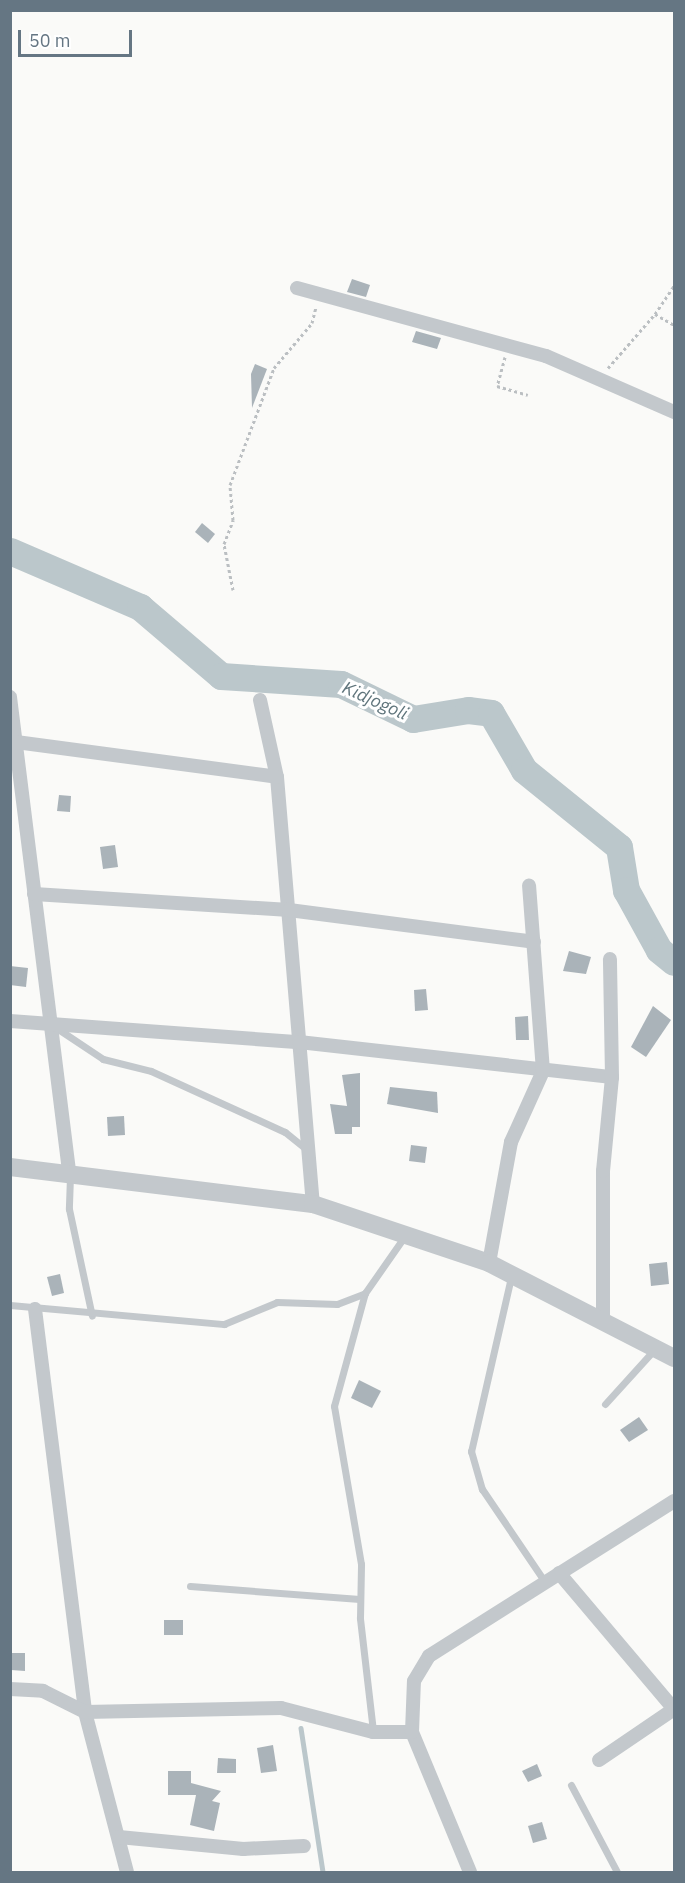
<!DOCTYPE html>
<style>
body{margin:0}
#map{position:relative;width:685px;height:1883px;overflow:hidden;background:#fafaf8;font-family:"IBM Plex Sans",sans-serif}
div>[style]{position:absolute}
.stream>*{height:4.5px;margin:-2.25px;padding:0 2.25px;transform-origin:2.25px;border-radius:2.25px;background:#bbc7cb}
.river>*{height:27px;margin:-13.5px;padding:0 13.5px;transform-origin:13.5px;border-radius:13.5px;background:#bbc7cb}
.building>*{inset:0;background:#aab3b9}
.path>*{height:3px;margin-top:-1.5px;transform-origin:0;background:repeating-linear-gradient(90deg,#bbbfc2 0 3px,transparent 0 6px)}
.service>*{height:7px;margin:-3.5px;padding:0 3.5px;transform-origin:3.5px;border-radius:3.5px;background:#c3c8cc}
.minor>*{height:14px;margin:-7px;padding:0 7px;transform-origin:7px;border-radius:7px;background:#c3c8cc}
.tertiary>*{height:18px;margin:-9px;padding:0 9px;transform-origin:9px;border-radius:9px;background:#c3c8cc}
span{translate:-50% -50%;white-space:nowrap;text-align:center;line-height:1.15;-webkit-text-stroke:6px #fff;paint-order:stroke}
.water-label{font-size:18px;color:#60757c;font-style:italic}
.frame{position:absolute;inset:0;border:12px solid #657683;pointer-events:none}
.scale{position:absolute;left:18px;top:30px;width:114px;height:27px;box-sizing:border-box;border:3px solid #657683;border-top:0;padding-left:8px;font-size:18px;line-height:21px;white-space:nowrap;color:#657683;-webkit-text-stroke:4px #fff;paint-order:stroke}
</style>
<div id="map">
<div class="stream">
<div style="left:301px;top:1728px;width:146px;rotate:81.3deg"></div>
</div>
<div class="river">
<div style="left:10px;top:551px;width:142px;rotate:23.3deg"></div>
<div style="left:140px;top:607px;width:106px;rotate:40.4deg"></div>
<div style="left:221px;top:676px;width:120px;rotate:3.8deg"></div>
<div style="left:341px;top:684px;width:80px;rotate:25.9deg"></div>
<div style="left:413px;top:719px;width:56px;rotate:-9.3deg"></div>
<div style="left:468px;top:710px;width:23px;rotate:7deg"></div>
<div style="left:491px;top:713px;width:66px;rotate:59.9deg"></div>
<div style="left:524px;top:770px;width:122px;rotate:39deg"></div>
<div style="left:619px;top:847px;width:44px;rotate:80.8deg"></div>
<div style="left:626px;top:890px;width:68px;rotate:61.2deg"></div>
<div style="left:659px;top:950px;width:19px;rotate:39deg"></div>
</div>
<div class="building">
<div style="clip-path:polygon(352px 279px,370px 285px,366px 297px,347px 292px)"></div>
<div style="clip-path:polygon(416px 331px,441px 338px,437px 349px,412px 342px)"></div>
<div style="clip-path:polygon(255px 364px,267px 369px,252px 408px,251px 374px)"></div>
<div style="clip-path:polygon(202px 523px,215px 534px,208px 543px,195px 532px)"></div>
<div style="clip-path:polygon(59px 795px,71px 796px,70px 812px,57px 811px)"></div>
<div style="clip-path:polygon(115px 845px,118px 867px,103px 869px,100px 847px)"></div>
<div style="clip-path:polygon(569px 951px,591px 957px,586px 974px,563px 971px)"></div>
<div style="clip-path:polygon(10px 966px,28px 968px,26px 987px,10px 985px)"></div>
<div style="clip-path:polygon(426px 989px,428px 1010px,415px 1011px,414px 990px)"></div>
<div style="clip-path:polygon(653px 1006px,671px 1020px,646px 1057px,631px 1047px)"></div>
<div style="clip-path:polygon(528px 1016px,529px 1040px,516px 1040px,515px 1017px)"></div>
<div style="clip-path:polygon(360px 1073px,360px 1127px,352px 1127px,352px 1134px,335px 1134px,330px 1104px,347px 1106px,342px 1075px)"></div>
<div style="clip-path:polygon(390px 1087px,437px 1092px,438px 1113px,387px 1104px)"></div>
<div style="clip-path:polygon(124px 1116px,125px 1135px,108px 1136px,107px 1117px)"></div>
<div style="clip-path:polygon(411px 1145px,427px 1147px,425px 1163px,409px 1161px)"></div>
<div style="clip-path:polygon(667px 1262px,669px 1284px,651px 1286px,649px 1264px)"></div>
<div style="clip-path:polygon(60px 1274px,64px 1293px,52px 1296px,47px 1277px)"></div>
<div style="clip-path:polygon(359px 1380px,381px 1391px,372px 1408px,351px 1398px)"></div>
<div style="clip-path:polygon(639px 1417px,648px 1430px,629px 1442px,620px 1430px)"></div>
<div style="clip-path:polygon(164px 1620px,183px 1620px,183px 1635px,164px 1635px)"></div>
<div style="clip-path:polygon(11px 1653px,25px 1653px,25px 1671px,11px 1670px)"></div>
<div style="clip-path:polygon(273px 1745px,277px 1771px,261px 1773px,257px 1748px)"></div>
<div style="clip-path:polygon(218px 1758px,236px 1759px,236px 1773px,217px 1773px)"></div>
<div style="clip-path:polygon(537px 1764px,542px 1776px,528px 1782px,522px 1771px)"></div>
<div style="clip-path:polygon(168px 1771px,191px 1771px,191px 1783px,221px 1791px,212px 1801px,220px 1803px,214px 1831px,190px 1825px,196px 1795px,168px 1795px)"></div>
<div style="clip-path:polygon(542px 1822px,547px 1839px,533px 1843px,528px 1826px)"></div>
</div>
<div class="path">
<div style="left:655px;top:314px;width:34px;rotate:-56deg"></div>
<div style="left:505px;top:357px;width:30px;rotate:105deg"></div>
<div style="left:497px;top:386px;width:32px;rotate:16deg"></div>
<div style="left:608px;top:368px;width:72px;rotate:-49deg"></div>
<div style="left:655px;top:314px;width:22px;rotate:30deg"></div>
<div style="left:233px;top:590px;width:47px;rotate:-101.1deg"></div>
<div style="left:224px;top:544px;width:26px;rotate:-69deg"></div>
<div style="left:233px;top:520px;width:35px;rotate:-95deg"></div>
<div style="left:230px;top:485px;width:125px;rotate:-69.4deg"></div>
<div style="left:274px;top:368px;width:59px;rotate:-49.8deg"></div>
<div style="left:312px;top:323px;width:16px;rotate:-76deg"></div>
</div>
<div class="service">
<div style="left:55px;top:1027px;width:58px;rotate:33.7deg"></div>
<div style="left:103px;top:1059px;width:49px;rotate:14deg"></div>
<div style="left:151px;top:1071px;width:147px;rotate:24.5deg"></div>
<div style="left:285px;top:1132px;width:28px;rotate:39deg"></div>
<div style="left:70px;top:1176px;width:33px;rotate:92deg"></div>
<div style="left:69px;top:1209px;width:109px;rotate:77.9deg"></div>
<div style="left:511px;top:1277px;width:179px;rotate:102.9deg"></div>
<div style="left:471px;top:1451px;width:40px;rotate:74deg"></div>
<div style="left:482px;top:1489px;width:112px;rotate:55.9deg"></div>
<div style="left:10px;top:1305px;width:215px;rotate:5.1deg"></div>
<div style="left:224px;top:1324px;width:57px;rotate:-22.5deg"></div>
<div style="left:277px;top:1302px;width:60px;rotate:1.9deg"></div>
<div style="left:337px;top:1304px;width:30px;rotate:-21deg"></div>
<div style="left:605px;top:1404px;width:73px;rotate:-47.8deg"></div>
<div style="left:190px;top:1586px;width:170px;rotate:4.4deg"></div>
<div style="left:373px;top:1731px;width:114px;rotate:-96.6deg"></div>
<div style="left:360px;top:1618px;width:54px;rotate:-88.9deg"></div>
<div style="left:361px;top:1564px;width:160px;rotate:-99.7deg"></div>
<div style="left:334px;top:1406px;width:117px;rotate:-74.7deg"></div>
<div style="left:365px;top:1293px;width:68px;rotate:-55.1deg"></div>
<div style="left:571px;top:1785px;width:98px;rotate:62.1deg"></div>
</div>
<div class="minor">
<div style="left:297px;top:288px;width:258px;rotate:15.3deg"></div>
<div style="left:546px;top:356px;width:140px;rotate:23.6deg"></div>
<div style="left:10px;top:697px;width:483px;rotate:82.9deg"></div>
<div style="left:260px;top:700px;width:79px;rotate:77.6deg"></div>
<div style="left:277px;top:777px;width:429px;rotate:85.2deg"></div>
<div style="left:16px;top:742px;width:263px;rotate:7.6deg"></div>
<div style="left:34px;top:894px;width:256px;rotate:3.6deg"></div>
<div style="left:289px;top:910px;width:247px;rotate:7.4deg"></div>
<div style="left:10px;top:1021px;width:290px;rotate:4.2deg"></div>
<div style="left:299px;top:1042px;width:315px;rotate:6.4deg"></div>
<div style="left:489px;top:1263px;width:123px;rotate:-79.7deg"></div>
<div style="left:511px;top:1142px;width:78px;rotate:-65.7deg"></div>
<div style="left:543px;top:1071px;width:186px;rotate:-94.3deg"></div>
<div style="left:35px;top:1309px;width:406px;rotate:82.9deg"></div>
<div style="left:85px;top:1712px;width:165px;rotate:75.3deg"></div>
<div style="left:603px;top:1323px;width:152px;rotate:-90deg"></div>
<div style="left:603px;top:1171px;width:94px;rotate:-84.5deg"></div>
<div style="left:612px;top:1077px;width:118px;rotate:-91deg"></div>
<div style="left:559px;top:1573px;width:178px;rotate:49.8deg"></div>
<div style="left:10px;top:1689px;width:33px;rotate:3deg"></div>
<div style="left:43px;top:1691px;width:47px;rotate:26.6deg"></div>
<div style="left:85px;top:1712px;width:196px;rotate:-1.2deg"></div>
<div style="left:281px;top:1708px;width:95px;rotate:14.6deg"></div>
<div style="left:373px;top:1732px;width:39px"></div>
<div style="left:599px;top:1760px;width:91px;rotate:-34.2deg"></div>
<div style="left:119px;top:1837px;width:125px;rotate:5.5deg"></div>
<div style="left:243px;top:1849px;width:61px;rotate:-2.8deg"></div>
<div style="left:470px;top:1872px;width:152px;rotate:-112.5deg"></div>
<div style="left:412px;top:1732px;width:51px;rotate:-87.8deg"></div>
<div style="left:414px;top:1681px;width:29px;rotate:-59deg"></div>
<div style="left:429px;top:1656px;width:290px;rotate:-32.3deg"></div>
</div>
<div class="tertiary">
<div style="left:10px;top:1167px;width:305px;rotate:7deg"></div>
<div style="left:313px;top:1204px;width:186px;rotate:18.5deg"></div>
<div style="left:489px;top:1263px;width:208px;rotate:27.2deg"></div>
</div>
<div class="water-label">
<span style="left:375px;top:701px;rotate:24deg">Kidjogoli</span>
</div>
<div class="frame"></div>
<div class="scale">50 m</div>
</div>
